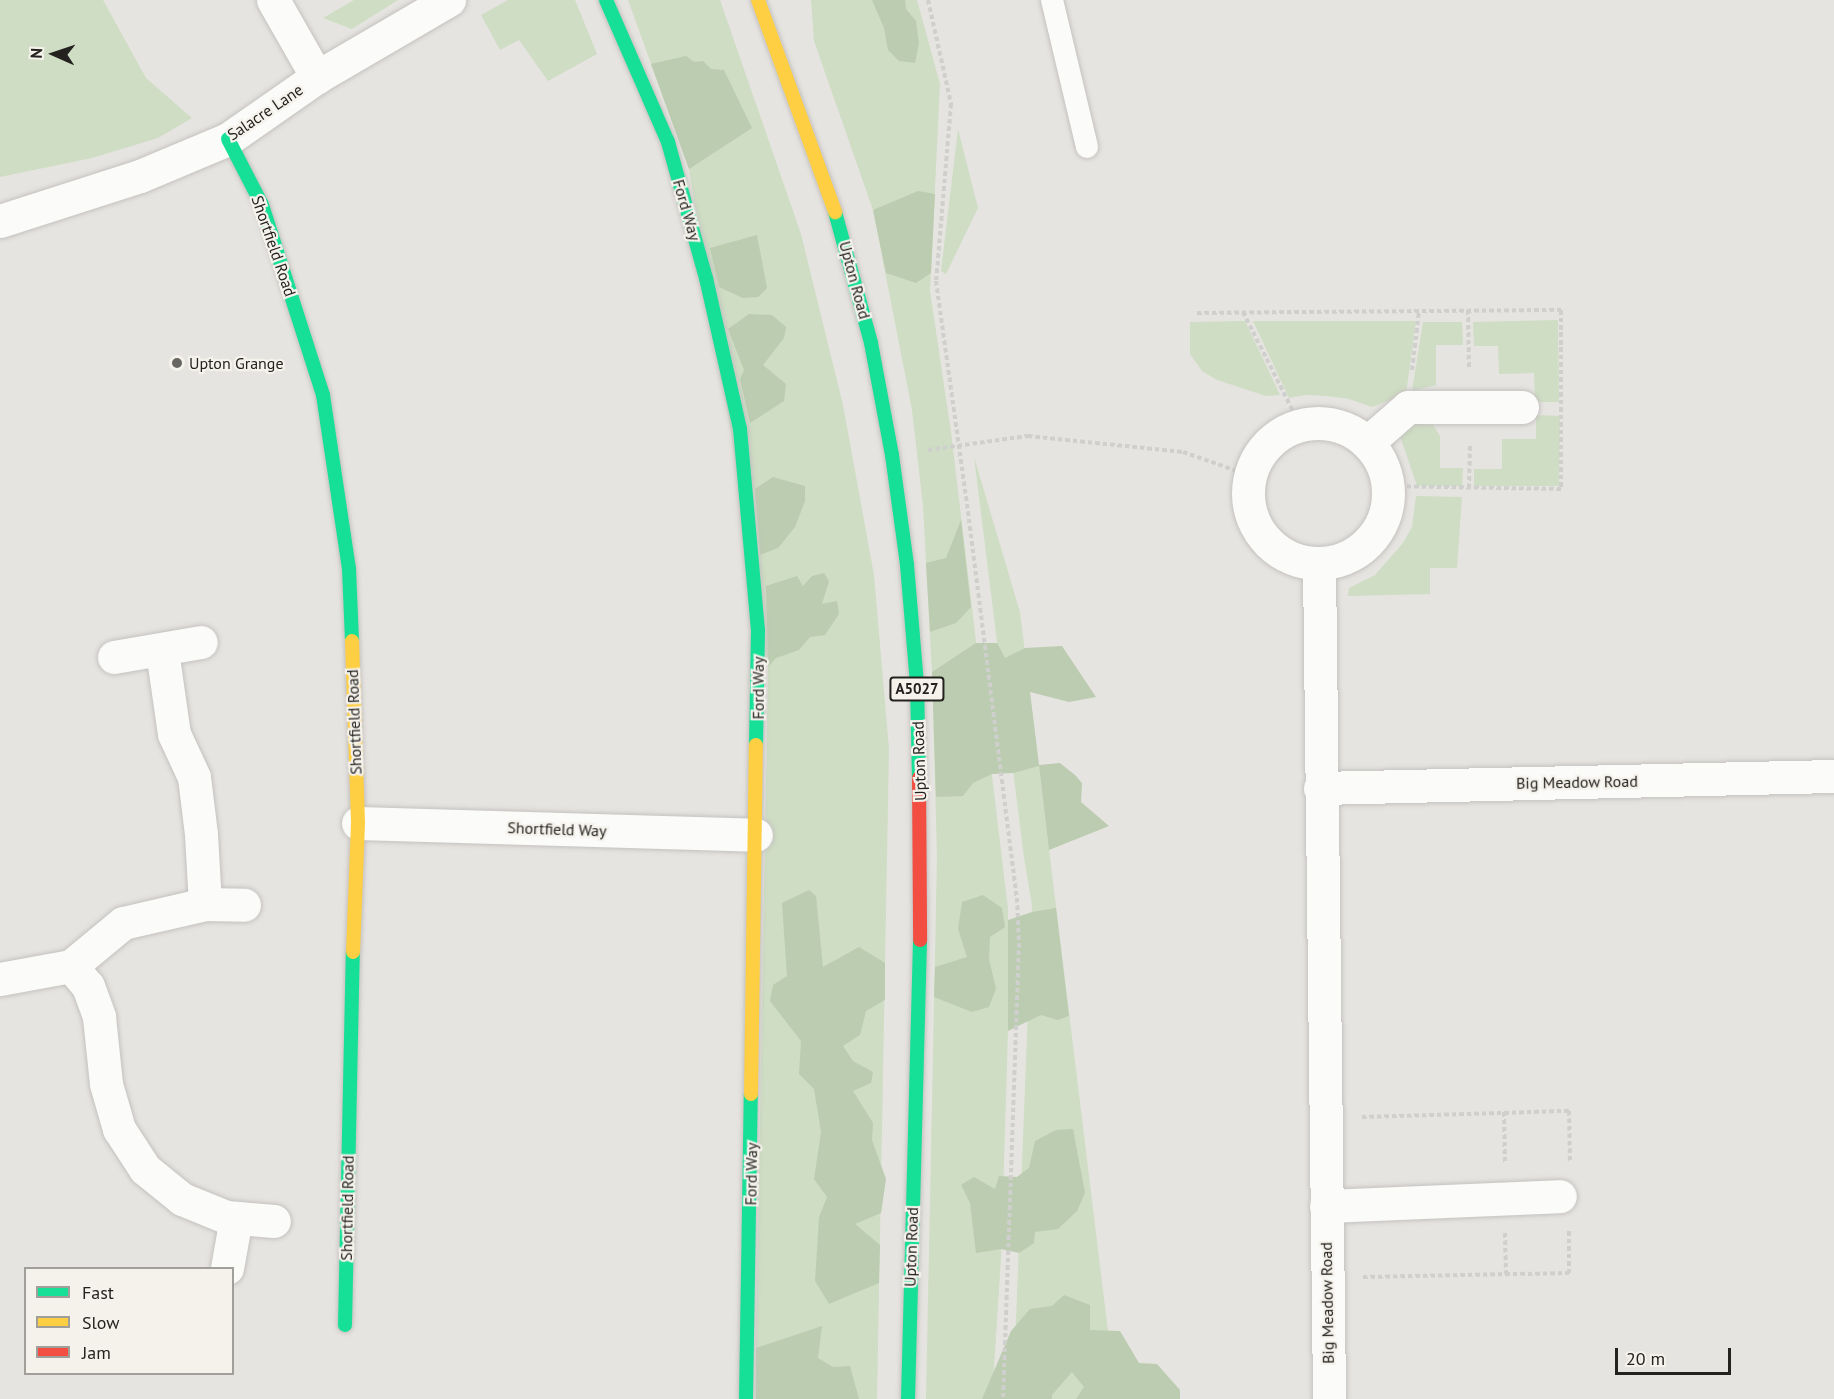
<!DOCTYPE html>
<style>
body{margin:0}
#map{position:relative;width:1834px;height:1399px;overflow:hidden;background:#e6e4e0;font-family:"PT Sans",sans-serif}
div>[style]{position:absolute}
.green>*{inset:0;background:#ceddc3}
.forest>*{inset:0;background:#bbccb0}
.path>*{height:4px;margin-top:-2px;transform-origin:0;background:repeating-linear-gradient(90deg,#cfcfcd 0 4.5px,transparent 0 7.5px)}
.roads{filter:drop-shadow(0 0 2px #c4c2c0) drop-shadow(0 0 2px #c4c2c0)}
.lane>*{height:22px;margin:-11px;padding:0 11px;transform-origin:11px;border-radius:11px;background:#fbfbfa}
.street>*{height:33px;margin:-16.5px;padding:0 16.5px;transform-origin:16.5px;border-radius:16.5px;background:#fbfbfa}
.street>.ring{margin:-16.5px;padding:0;box-sizing:content-box;background:none;border:33px solid #fbfbfa;border-radius:50%}
.fast>*{height:14px;margin:-7px;padding:0 7px;transform-origin:7px;border-radius:7px;background:#16e098}
.slow>*{height:14px;margin:-7px;padding:0 7px;transform-origin:7px;border-radius:7px;background:#ffcf43}
.jam>*{height:14px;margin:-7px;padding:0 7px;transform-origin:7px;border-radius:7px;background:#f24e42}
.dots>*{width:16px;height:16px;translate:-50% -50%;box-sizing:border-box;border:3px solid #f5f2eb;border-radius:50%}
span{translate:-50% -50%;white-space:nowrap;text-align:center;line-height:1.15;-webkit-text-stroke:4.5px #f5f2eb;paint-order:stroke}
.shield-label span{padding:2px 4px;background:#f5f2eb;border:2px solid;border-radius:4px;-webkit-text-stroke-width:0}
.shield-label{font-size:15px;color:#23221f;font-weight:700}
.street-label{font-size:16px;color:#23221f}
.poi-label{font-size:16px;color:#23221f}
.left{translate:0 -50%;text-align:left}
.legend{position:absolute;left:24px;top:1267px;width:210px;height:108px;box-sizing:border-box;background:#f5f2eb;border:2px solid #a19f99;margin:0;padding:8px 10px;list-style:none;font-size:18px;color:#23221f}
.legend li{display:flex;align-items:center;gap:12px;height:30px}
.legend b{width:30px;border:2px solid #a19f99}
.north{position:absolute;left:24px;top:24px;width:60px;height:60px;-webkit-text-stroke:4px #f5f2eb;paint-order:stroke;rotate:273deg;font-size:16px;font-weight:700;line-height:24px;text-align:center;color:#23221f}
.north::after{content:'';display:block;margin:auto;width:21px;height:27px;background:#23221f;clip-path:polygon(50% 0,100% 100%,50% 72%,0 100%)}
.scale{position:absolute;left:1615px;top:1348px;width:116px;height:27px;box-sizing:border-box;border:3px solid #23221f;border-top:0;padding-left:8px;font-size:18px;line-height:21px;white-space:nowrap;color:#23221f;-webkit-text-stroke:4px #f5f2eb;paint-order:stroke}
</style>
<div id="map">
<div class="green">
<div style="clip-path:polygon(0 0,103px 0,146px 78px,192px 118px,158px 138px,92px 158px,0 177px)"></div>
<div style="clip-path:polygon(354px 0,398px 0,352px 29px,323px 18px)"></div>
<div style="clip-path:polygon(508px 0,575px 0,597px 54px,548px 81px,519px 40px,500px 50px,481px 15px)"></div>
<div style="clip-path:polygon(628px 0,720px 0,801px 234px,843px 405px,874px 575px,889px 749px,877px 1399px,755px 1399px,768px 667px,689px 169px)"></div>
<div style="clip-path:polygon(811px 0,917px 0,940px 84px,930px 291px,951px 432px,1008px 909px,1008px 1031px,1001px 1258px,992px 1399px,926px 1399px,937px 856px,932px 672px,923px 506px,912px 410px,873px 210px,814px 41px)"></div>
<div style="clip-path:polygon(958px 129px,978px 208px,946px 274px,941px 271px)"></div>
<div style="clip-path:polygon(1558px 320px,1559px 402px,1535px 402px,1534px 373px,1499px 374px,1498px 346px,1474px 346px,1473px 322px)"></div>
<div style="clip-path:polygon(1245px 321px,1280px 395px,1266px 396px,1217px 380px,1202px 371px,1190px 354px,1190px 322px)"></div>
<div style="clip-path:polygon(1253px 321px,1416px 321px,1406px 394px,1372px 407px,1349px 399px,1327px 396px,1306px 395px,1289px 398px)"></div>
<div style="clip-path:polygon(1423px 322px,1462px 322px,1463px 345px,1436px 345px,1436px 385px,1412px 391px)"></div>
<div style="clip-path:polygon(1536px 415px,1560px 416px,1559px 486px,1474px 486px,1474px 469px,1502px 469px,1502px 439px,1536px 439px)"></div>
<div style="clip-path:polygon(1419px 422px,1432px 423px,1440px 436px,1440px 468px,1463px 468px,1462px 486px,1417px 486px,1400px 436px,1408px 426px)"></div>
<div style="clip-path:polygon(974px 457px,1020px 612px,1113px 1372px,1108px 1399px,1013px 1399px,1032px 905px,1024px 858px)"></div>
<div style="clip-path:polygon(1416px 496px,1462px 497px,1457px 568px,1430px 568px,1430px 594px,1348px 596px,1349px 588px,1375px 575px,1403px 543px,1412px 527px)"></div>
</div>
<div class="forest">
<div style="clip-path:polygon(872px 0,905px 0,906px 9px,916px 21px,919px 43px,915px 63px,899px 61px,888px 50px,884px 28px)"></div>
<div style="clip-path:polygon(686px 56px,694px 62px,703px 61px,711px 69px,724px 70px,752px 128px,689px 169px,651px 64px)"></div>
<div style="clip-path:polygon(918px 191px,935px 194px,931px 273px,916px 283px,886px 273px,873px 210px)"></div>
<div style="clip-path:polygon(757px 235px,767px 288px,758px 297px,743px 298px,719px 287px,710px 248px)"></div>
<div style="clip-path:polygon(749px 314px,772px 315px,786px 327px,784px 338px,763px 365px,786px 384px,784px 401px,750px 423px,740px 379px,744px 370px,728px 329px)"></div>
<div style="clip-path:polygon(773px 477px,805px 486px,805px 501px,795px 527px,778px 548px,760px 555px,755px 489px)"></div>
<div style="clip-path:polygon(961px 520px,971px 607px,956px 623px,930px 632px,926px 563px,946px 558px)"></div>
<div style="clip-path:polygon(824px 573px,829px 581px,822px 604px,837px 601px,839px 614px,825px 635px,810px 637px,799px 650px,776px 658px,768px 667px,766px 586px,797px 576px,803px 586px,812px 576px)"></div>
<div style="clip-path:polygon(976px 643px,997px 643px,1005px 658px,1025px 648px,1062px 646px,1096px 697px,1069px 702px,1030px 692px,1039px 765px,1060px 763px,1075px 775px,1082px 783px,1081px 802px,1109px 826px,1049px 850px,1039px 766px,1013px 773px,992px 774px,973px 783px,963px 796px,936px 797px,932px 672px)"></div>
<div style="clip-path:polygon(809px 890px,816px 896px,823px 967px,859px 947px,885px 963px,885px 1000px,866px 1011px,860px 1035px,843px 1046px,853px 1061px,873px 1072px,871px 1083px,853px 1091px,873px 1123px,872px 1140px,886px 1179px,881px 1213px,855px 1224px,880px 1245px,879px 1283px,829px 1304px,815px 1281px,819px 1217px,827px 1197px,814px 1179px,821px 1132px,814px 1089px,799px 1074px,801px 1041px,770px 1001px,773px 985px,787px 976px,782px 903px)"></div>
<div style="clip-path:polygon(983px 895px,1002px 908px,1005px 927px,990px 937px,989px 959px,996px 989px,989px 1007px,972px 1012px,934px 997px,935px 967px,967px 957px,958px 929px,962px 902px)"></div>
<div style="clip-path:polygon(1056px 908px,1069px 1016px,1058px 1020px,1041px 1015px,1008px 1031px,1008px 920px,1032px 912px)"></div>
<div style="clip-path:polygon(1073px 1129px,1085px 1193px,1077px 1211px,1058px 1229px,1035px 1232px,1034px 1243px,1019px 1253px,1001px 1249px,976px 1253px,970px 1203px,961px 1185px,974px 1177px,995px 1189px,999px 1176px,1017px 1177px,1029px 1168px,1035px 1141px,1056px 1130px)"></div>
<div style="clip-path:polygon(1064px 1295px,1090px 1305px,1090px 1330px,1120px 1331px,1139px 1363px,1157px 1364px,1180px 1390px,1180px 1399px,1076px 1399px,1084px 1387px,1072px 1372px,1052px 1395px,1052px 1399px,982px 1399px,1011px 1331px,1030px 1309px,1052px 1306px)"></div>
<div style="clip-path:polygon(822px 1326px,818px 1358px,833px 1367px,850px 1366px,859px 1399px,756px 1399px,756px 1348px)"></div>
</div>
<div class="path">
<div style="left:928px;top:0;width:107px;rotate:77.5deg"></div>
<div style="left:951px;top:104px;width:178px;rotate:94.8deg"></div>
<div style="left:936px;top:281px;width:225px;rotate:82.1deg"></div>
<div style="left:967px;top:504px;width:397px;rotate:82.8deg"></div>
<div style="left:1017px;top:898px;width:45px;rotate:87.5deg"></div>
<div style="left:1019px;top:943px;width:456px;rotate:92deg"></div>
<div style="left:1468px;top:310px;width:60px;rotate:89deg"></div>
<div style="left:1243px;top:312px;width:127px;rotate:63.2deg"></div>
<div style="left:1197px;top:313px;width:364px;rotate:-0.5deg"></div>
<div style="left:1561px;top:310px;width:179px;rotate:90deg"></div>
<div style="left:1561px;top:489px;width:173px;rotate:-179deg"></div>
<div style="left:1412px;top:370px;width:59px;rotate:-83.2deg"></div>
<div style="left:928px;top:450px;width:101px;rotate:-8deg"></div>
<div style="left:1028px;top:436px;width:156px;rotate:5.9deg"></div>
<div style="left:1183px;top:452px;width:70px;rotate:19.2deg"></div>
<div style="left:1469px;top:488px;width:45px;rotate:-88.7deg"></div>
<div style="left:1504px;top:1112px;width:51px;rotate:88.9deg"></div>
<div style="left:1362px;top:1117px;width:207px;rotate:-1.7deg"></div>
<div style="left:1569px;top:1111px;width:51px;rotate:88.9deg"></div>
<div style="left:1505px;top:1233px;width:41px;rotate:88.6deg"></div>
<div style="left:1363px;top:1277px;width:206px;rotate:-1.1deg"></div>
<div style="left:1569px;top:1273px;width:43px;rotate:-90deg"></div>
</div>
<div class="roads">
<div class="lane">
<div style="left:1052px;top:0;width:151px;rotate:76.6deg"></div>
</div>
<div class="street">
<div style="left:273px;top:0;width:89px;rotate:60.3deg"></div>
<div style="left:0;top:221px;width:147px;rotate:-17.8deg"></div>
<div style="left:140px;top:176px;width:95px;rotate:-22.8deg"></div>
<div style="left:228px;top:139px;width:108px;rotate:-34.9deg"></div>
<div style="left:317px;top:77px;width:153px;rotate:-30.3deg"></div>
<div class="ring" style="left:1248px;top:423px;width:107px;height:107px"></div>
<div style="left:1368px;top:442px;width:53px;rotate:-41.2deg"></div>
<div style="left:1408px;top:407px;width:114px"></div>
<div style="left:1319px;top:564px;width:835px;rotate:89.31deg"></div>
<div style="left:114px;top:657px;width:88px;rotate:-9.8deg"></div>
<div style="left:1320px;top:788px;width:514px;rotate:-1.34deg"></div>
<div style="left:358px;top:823px;width:398px;rotate:1.7deg"></div>
<div style="left:205px;top:904px;width:39px;rotate:1deg"></div>
<div style="left:71px;top:966px;width:26px;rotate:50deg"></div>
<div style="left:88px;top:986px;width:33px;rotate:70deg"></div>
<div style="left:99px;top:1017px;width:67px;rotate:84deg"></div>
<div style="left:106px;top:1084px;width:47px;rotate:73.9deg"></div>
<div style="left:119px;top:1129px;width:48px;rotate:57deg"></div>
<div style="left:145px;top:1169px;width:48px;rotate:39deg"></div>
<div style="left:182px;top:1199px;width:48px;rotate:22.2deg"></div>
<div style="left:226px;top:1217px;width:48px;rotate:4.8deg"></div>
<div style="left:0;top:979px;width:72px;rotate:-10.4deg"></div>
<div style="left:71px;top:966px;width:67px;rotate:-39.6deg"></div>
<div style="left:123px;top:923px;width:84px;rotate:-13deg"></div>
<div style="left:205px;top:904px;width:70px;rotate:-93.3deg"></div>
<div style="left:201px;top:834px;width:57px;rotate:-97deg"></div>
<div style="left:194px;top:777px;width:47px;rotate:-114.9deg"></div>
<div style="left:174px;top:734px;width:84px;rotate:-98.2deg"></div>
<div style="left:1326px;top:1206px;width:234px;rotate:-2.4deg"></div>
<div style="left:227px;top:1268px;width:51px;rotate:-79.8deg"></div>
</div>
<div class="fast">
<div style="left:606px;top:0;width:155px;rotate:66.4deg"></div>
<div style="left:668px;top:142px;width:141px;rotate:74.4deg"></div>
<div style="left:706px;top:278px;width:155px;rotate:77.3deg"></div>
<div style="left:740px;top:429px;width:202px;rotate:84.9deg"></div>
<div style="left:758px;top:630px;width:115px;rotate:91deg"></div>
<div style="left:228px;top:139px;width:74px;rotate:62.7deg"></div>
<div style="left:262px;top:205px;width:200px;rotate:72.2deg"></div>
<div style="left:323px;top:395px;width:176px;rotate:81.5deg"></div>
<div style="left:349px;top:569px;width:72px;rotate:87.6deg"></div>
<div style="left:835px;top:212px;width:136px;rotate:74.6deg"></div>
<div style="left:871px;top:343px;width:114px;rotate:79.4deg"></div>
<div style="left:892px;top:455px;width:111px;rotate:82.2deg"></div>
<div style="left:907px;top:565px;width:118px;rotate:85.2deg"></div>
<div style="left:917px;top:683px;width:95px;rotate:88.8deg"></div>
<div style="left:345px;top:1325px;width:373px;rotate:-88.8deg"></div>
<div style="left:746px;top:1399px;width:305px;rotate:-89.1deg"></div>
<div style="left:908px;top:1399px;width:459px;rotate:-88.5deg"></div>
</div>
<div class="slow">
<div style="left:758px;top:0;width:226px;rotate:70deg"></div>
<div style="left:352px;top:641px;width:182px;rotate:88.1deg"></div>
<div style="left:358px;top:823px;width:129px;rotate:92.2deg"></div>
<div style="left:751px;top:1094px;width:349px;rotate:-89.2deg"></div>
</div>
<div class="jam">
<div style="left:919px;top:778px;width:162px;rotate:89.6deg"></div>
</div>
</div>
<div class="dots">
<div style="left:177px;top:363px;background:#676663"></div>
</div>
<div class="shield-label">
<span style="left:917px;top:689px">A5027</span>
</div>
<div class="street-label">
<span style="left:265px;top:112px;rotate:-34deg">Salacre Lane</span>
<span style="left:687px;top:210px;rotate:74deg">Ford Way</span>
<span style="left:274px;top:246px;rotate:71deg">Shortfield Road</span>
<span style="left:855px;top:280px;rotate:75deg">Upton Road</span>
<span style="left:758px;top:688px;rotate:-90deg">Ford Way</span>
<span style="left:354px;top:722px;rotate:-92deg">Shortfield Road</span>
<span style="left:919px;top:761px;rotate:-92deg">Upton Road</span>
<span style="left:1577px;top:782px;rotate:-1deg">Big Meadow Road</span>
<span style="left:557px;top:829px;rotate:2deg">Shortfield Way</span>
<span style="left:751px;top:1174px;rotate:-89deg">Ford Way</span>
<span style="left:347px;top:1208px;rotate:-89deg">Shortfield Road</span>
<span style="left:911px;top:1247px;rotate:-88deg">Upton Road</span>
<span style="left:1327px;top:1303px;rotate:-91deg">Big Meadow Road</span>
</div>
<div class="poi-label">
<span class="left" style="left:189px;top:363px">Upton Grange</span>
</div>
<ul class="legend">
<li><b style="height:8px;background:#16e098"></b>Fast</li>
<li><b style="height:8px;background:#ffcf43"></b>Slow</li>
<li><b style="height:8px;background:#f24e42"></b>Jam</li>
</ul>
<div class="north">N</div>
<div class="scale">20 m</div>
</div>
